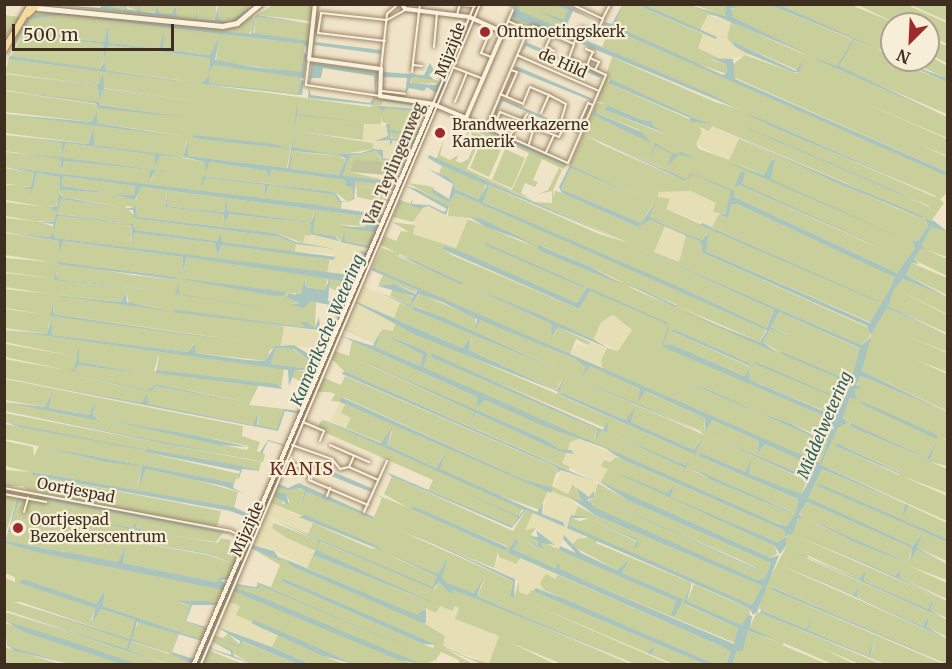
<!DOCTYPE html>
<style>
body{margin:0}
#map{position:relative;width:952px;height:669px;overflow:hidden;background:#f0e4c8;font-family:Merriweather,serif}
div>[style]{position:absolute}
.farmland>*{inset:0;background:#e6deb5}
.green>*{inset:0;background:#c9cf9b}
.cemetery>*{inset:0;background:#bfc49a}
.water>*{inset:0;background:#a9c4bc}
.roads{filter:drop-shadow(0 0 2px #8d765c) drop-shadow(0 0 2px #8d765c)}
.minor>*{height:2px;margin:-1px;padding:0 1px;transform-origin:1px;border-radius:1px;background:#faf1dc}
.tertiary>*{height:4px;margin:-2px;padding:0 2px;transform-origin:2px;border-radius:2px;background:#faf1dc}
.secondary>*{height:4.5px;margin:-2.25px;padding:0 2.25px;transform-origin:2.25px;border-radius:2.25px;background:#faf1dc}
.primary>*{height:6px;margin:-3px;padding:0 3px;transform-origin:3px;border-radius:3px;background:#f3d9a0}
.dots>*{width:16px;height:16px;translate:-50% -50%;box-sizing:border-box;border:3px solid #f7eed8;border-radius:50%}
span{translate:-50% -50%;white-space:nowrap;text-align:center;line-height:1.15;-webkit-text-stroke:4.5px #f7eed8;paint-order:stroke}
.poi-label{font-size:15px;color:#3d2e20}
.left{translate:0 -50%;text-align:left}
.street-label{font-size:15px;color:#3d2e20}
.water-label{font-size:16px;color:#2f5d5a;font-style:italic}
.quarter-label{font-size:18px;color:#6b2e1e;letter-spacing:1.5px}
.frame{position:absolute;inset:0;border:6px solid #3d2e20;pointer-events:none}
.north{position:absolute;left:880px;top:12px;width:60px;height:60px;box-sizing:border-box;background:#f7eed8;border:2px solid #ada18e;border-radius:50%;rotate:204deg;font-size:16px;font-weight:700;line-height:24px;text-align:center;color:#3d2e20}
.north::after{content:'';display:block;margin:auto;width:21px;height:27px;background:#9e2a2b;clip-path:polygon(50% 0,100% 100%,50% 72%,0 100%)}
.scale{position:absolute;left:12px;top:24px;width:162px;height:27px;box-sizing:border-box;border:3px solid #3d2e20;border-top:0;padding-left:8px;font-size:18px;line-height:21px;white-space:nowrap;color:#3d2e20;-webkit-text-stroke:4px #f7eed8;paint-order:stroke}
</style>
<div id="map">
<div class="farmland">
<div style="clip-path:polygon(708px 15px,731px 22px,734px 46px,750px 55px,726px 60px,698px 48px,703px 34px,716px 36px,700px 30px)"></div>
<div style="clip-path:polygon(383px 101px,428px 108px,428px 111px,379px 106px)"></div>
<div style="clip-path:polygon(365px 124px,389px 125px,388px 136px,380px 139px,390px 140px,390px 145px,393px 140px,413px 145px,404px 166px,383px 158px,383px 150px,373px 149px,373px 142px,363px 140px)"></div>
<div style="clip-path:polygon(712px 126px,739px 139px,729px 161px,695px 144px,702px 131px,699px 127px,704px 130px)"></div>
<div style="clip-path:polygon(691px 191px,717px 203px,713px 212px,718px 214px,712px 227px,666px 209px,670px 199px,658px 197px,658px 192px)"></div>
<div style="clip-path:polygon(426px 206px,450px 217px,468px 218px,457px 249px,413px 234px,416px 215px)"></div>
<div style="clip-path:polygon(665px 226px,686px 235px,679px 262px,654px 252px)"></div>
<div style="clip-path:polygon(310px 234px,369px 248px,367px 252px,359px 251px,366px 255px,363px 267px,350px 269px,359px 272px,357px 278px,327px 273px,334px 254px,295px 252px,296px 244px,334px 250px,303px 243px,305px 235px)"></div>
<div style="clip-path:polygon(363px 286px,400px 303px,394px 318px,357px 302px)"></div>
<div style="clip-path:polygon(356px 303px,395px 324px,394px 331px,383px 328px,374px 343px,344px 329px)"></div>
<div style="clip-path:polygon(613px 315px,632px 330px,618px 351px,594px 339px,601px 322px)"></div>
<div style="clip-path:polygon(284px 326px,331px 333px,326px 349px,281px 345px)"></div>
<div style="clip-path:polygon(590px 342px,607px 348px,601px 361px,603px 369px,570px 355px,578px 344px,587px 347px)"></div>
<div style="clip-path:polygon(340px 402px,345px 404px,341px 413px,351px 418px,346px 428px,331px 421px)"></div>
<div style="clip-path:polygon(579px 439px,616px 455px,610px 462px,604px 460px,602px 466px,608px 469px,603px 481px,596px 481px,598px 491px,590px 497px,573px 484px,568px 494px,554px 487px,561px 470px,593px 481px,562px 463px,567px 452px,574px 454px,569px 449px,569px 442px)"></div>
<div style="clip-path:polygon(553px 489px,578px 506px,574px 516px,570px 517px,583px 536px,572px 546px,564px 535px,559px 550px,536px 528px,525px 530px,533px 513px,564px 527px,563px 522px,542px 514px,548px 491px)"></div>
<div style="clip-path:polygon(271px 503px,313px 523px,308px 534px,268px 516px,274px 523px,273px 528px,315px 550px,307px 568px,269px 548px,252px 545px)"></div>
<div style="clip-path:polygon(522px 556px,551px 570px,558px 575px,555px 579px,546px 575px,544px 590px,535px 588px,528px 595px,518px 591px,519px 581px,494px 568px,499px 557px,516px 564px)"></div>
<div style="clip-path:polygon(229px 602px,240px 606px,236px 615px,254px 620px,251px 623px,278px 635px,272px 647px,217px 627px)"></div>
<div style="clip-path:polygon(439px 606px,452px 611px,455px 606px,459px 608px,455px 619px,499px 636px,489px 663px,447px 648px,443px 645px,445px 636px,425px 626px,427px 609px,436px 613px)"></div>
</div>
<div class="green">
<div style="clip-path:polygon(42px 5px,226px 23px,232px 21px,219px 20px,218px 5px,250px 5px,247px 12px,252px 5px,258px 5px,237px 22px,224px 25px)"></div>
<div style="clip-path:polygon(102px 5px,157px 5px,157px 12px,140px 11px,139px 7px,137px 11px,126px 6px,124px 10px,104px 8px)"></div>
<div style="clip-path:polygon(158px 5px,175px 5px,175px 14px,159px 13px)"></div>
<div style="clip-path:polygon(176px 5px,216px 5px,216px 19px,177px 18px)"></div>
<div style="clip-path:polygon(273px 5px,313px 6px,311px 21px,258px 15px)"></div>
<div style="clip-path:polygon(505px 5px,560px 5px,570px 12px,561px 29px)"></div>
<div style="clip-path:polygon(622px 5px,637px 5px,703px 34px,698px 48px,719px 58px,710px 59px,726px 64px,727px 74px,692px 62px,614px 26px)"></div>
<div style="clip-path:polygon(645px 5px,690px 5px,718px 16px,708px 15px,700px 30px)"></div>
<div style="clip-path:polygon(696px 5px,726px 5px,726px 16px,721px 15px)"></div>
<div style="clip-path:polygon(729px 5px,770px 5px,875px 49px,780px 5px,851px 5px,895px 23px,858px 5px,907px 5px,947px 23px,947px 44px,928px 35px,928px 24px,897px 23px,892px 24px,892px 35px,884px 48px,892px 39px,892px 54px,878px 49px,892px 60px,947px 82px,947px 114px,830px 64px,947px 117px,947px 138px,865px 103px,947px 139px,947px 156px,917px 143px,947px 157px,947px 172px,733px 77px,731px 66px,745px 55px,796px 73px,799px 71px,736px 43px,735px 35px,734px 46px,727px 38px,731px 22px,808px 56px,733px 17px,730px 10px,734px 7px)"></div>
<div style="clip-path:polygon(911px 5px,947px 5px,947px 21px)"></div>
<div style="clip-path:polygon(42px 11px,53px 11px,226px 29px,238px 27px,253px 16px,255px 24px,249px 34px,58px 13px,29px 19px,5px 62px,21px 26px,30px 16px)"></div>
<div style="clip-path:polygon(4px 15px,20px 17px,5px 48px,16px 17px,5px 40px)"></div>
<div style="clip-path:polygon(61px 15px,305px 44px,301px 73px,216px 61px,219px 35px,212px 55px,163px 49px,162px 45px,157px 49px,109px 43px,108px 24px,104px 42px,25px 34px,103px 44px,104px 59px,109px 45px,210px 58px,209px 71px,214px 65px,301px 76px,299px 95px,209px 83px,208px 75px,202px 84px,370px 107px,374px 105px,373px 96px,429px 105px,430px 110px,428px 106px,383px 99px,378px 106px,411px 111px,405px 133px,415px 137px,413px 141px,389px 137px,389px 124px,382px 122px,382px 114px,381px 124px,364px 124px,363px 140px,294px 131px,287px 168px,187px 156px,187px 139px,183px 158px,205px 162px,205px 172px,210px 162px,267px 171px,268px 180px,272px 170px,346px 180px,346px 185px,352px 187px,355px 199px,348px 202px,335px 192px,204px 176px,201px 189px,206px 178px,265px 185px,264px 195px,269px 185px,279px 186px,335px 195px,342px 203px,341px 209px,5px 167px,5px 152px,60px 159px,62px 172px,64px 161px,150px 170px,150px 182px,155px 171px,200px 176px,5px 151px,5px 135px,62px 143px,62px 155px,66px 143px,155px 155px,155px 164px,160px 156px,180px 158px,94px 145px,94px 127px,88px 144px,5px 133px,5px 114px,183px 136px,97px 123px,97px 110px,92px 122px,5px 112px,5px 91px,189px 118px,5px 90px,5px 74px,98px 86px,99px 99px,103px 90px,195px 101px,102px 88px,103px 75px,98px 85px,5px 73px,9px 59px,200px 83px,106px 70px,103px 61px,100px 69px,10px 58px,31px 19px)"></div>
<div style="clip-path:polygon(516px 16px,557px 33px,510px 21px)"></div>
<div style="clip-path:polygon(256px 17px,311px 24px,309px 41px,254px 35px)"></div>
<div style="clip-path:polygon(evenodd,610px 28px,948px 176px,947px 193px,940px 199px,944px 203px,932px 220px,925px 221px,928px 226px,918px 241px,912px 240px,915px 248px,897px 273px,743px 201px,734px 197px,734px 191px,720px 185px,733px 192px,724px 215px,713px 212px,716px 203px,691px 191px,658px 192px,658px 197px,670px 199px,666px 209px,878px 302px,712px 227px,718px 215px,727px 218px,731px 205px,737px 204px,891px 275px,894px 277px,891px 287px,872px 323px,706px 251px,708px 232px,702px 240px,669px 227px,650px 217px,653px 204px,641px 223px,561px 189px,571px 168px,642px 197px,569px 165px,597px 103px,604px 104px,597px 101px,612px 57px,715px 102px,740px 109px,602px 47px,610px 28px,608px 79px,699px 120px,711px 124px,696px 122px,608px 83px,608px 79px,610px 28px,607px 105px,642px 120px,653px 121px,652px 125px,664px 134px,605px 110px,607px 105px,610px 28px,596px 109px,596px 113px,640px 130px,640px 135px,653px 143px,593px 115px,596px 109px,610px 28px,763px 122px,778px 126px,936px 196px,935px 197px,763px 122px,610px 28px,712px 126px,846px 183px,921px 219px,739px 139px,729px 160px,699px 149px,696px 144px,702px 131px,699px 127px,709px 131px,712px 126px,610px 28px,585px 135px,660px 167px,683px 180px,603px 145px,585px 135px,610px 28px,778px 141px,929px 206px,929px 207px,781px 143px,778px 141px,610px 28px,731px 161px,764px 175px,768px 171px,768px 177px,771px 173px,771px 179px,909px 241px,731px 161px,610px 28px,742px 177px,741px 184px,897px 256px,739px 185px,742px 177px)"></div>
<div style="clip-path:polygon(928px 38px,947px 46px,947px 63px,928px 54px)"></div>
<div style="clip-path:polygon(928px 55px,947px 66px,947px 78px,905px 60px,928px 60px)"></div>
<div style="clip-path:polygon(412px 77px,437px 80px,438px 83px,411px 84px)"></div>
<div style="clip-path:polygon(464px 122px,511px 142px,513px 139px,511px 144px,504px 141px,502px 144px,463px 125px)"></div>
<div style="clip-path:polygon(468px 129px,482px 135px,467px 169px,512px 190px,529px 153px,512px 145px,515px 140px,514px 144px,566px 166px,563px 169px,542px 159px,533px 180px,538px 182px,535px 187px,525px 183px,521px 193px,532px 200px,436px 159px,444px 139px,440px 155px,450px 160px,458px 155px,456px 161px,461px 163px,468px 159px,476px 142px,471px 133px,474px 132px,470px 131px,466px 137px)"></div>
<div style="clip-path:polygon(294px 132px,373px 143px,373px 149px,344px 154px,341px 158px,346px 159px,339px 175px,289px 169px,292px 151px,335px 156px,292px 147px)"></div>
<div style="clip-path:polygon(483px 138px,502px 147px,489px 177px,470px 168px)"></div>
<div style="clip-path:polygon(505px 149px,525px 158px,512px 188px,492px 180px)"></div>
<div style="clip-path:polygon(376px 151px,380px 158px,405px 168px,399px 179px,402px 170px,395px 165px,387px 172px,386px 167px,354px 160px,350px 172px,398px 183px,343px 175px,350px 156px)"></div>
<div style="clip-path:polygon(442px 166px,486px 184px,480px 199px,455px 189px,453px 182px,439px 173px)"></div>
<div style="clip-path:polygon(evenodd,5px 168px,34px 173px,31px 187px,22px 186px,31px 189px,30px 201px,37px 173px,60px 177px,60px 190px,110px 193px,62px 186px,63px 176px,135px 186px,135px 195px,112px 194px,136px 200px,140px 187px,363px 216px,368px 219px,366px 227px,339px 224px,377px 232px,370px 245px,345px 241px,343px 232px,341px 242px,336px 236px,312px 233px,315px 211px,311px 222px,228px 211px,226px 200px,224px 212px,193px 209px,167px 206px,167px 192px,165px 207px,223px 214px,224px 222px,229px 214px,311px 223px,310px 236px,305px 235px,303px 243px,275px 233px,137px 217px,134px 207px,125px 206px,138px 219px,279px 237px,296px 244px,295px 252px,222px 242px,221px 232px,217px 241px,134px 230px,134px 225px,126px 225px,132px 226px,130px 243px,134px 233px,215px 243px,219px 255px,222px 245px,294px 254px,330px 260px,327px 273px,55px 238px,53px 234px,50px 237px,5px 232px,5px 218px,34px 221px,5px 216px,5px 202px,46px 207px,5px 200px,5px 185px,18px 185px,5px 184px,5px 168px,60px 192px,62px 197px,121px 207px,61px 199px,57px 211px,49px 206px,56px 206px,60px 192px,5px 168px,59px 214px,123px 222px,123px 223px,58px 216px,55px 227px,36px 221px,54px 222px,59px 214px)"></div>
<div style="clip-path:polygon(evenodd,559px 168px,562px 170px,553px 190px,553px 198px,555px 191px,560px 192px,638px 227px,649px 220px,665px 226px,654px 252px,679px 262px,686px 235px,703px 243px,703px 253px,869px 328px,870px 336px,862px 345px,631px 245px,774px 310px,767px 328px,686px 290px,653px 279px,766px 329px,760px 342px,680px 307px,757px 344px,779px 352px,763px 342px,770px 329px,788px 335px,771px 327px,779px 312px,861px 349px,849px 387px,835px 415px,750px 380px,749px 370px,744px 376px,673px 345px,662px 346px,831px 419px,832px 427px,820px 464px,603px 369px,601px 361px,607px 348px,618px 351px,632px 330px,613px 315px,601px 322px,594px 339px,467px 285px,551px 324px,553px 337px,558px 327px,590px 342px,588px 345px,576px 339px,570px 355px,372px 268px,382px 248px,397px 253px,381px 245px,385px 236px,396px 241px,401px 231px,409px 232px,392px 222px,415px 225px,413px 234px,456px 248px,468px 219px,532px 246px,482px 219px,448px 216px,449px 206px,408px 183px,429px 186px,434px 188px,431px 192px,451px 201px,456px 193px,644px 275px,482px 201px,489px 185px,599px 234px,629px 243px,534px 202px,552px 203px,552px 191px,538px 194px,548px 190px,559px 168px,485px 244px,584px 286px,584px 288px,485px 244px,559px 168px,445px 246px,577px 303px,587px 287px,618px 302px,590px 291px,579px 309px,454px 256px,442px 249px,445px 246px,559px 168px,544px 247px,591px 267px,624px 283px,538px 250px,544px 247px,559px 168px,399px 254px,414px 260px,464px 283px,399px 257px,399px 254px,559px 168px,627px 286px,648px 292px,677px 305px,674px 307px,627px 286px,559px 168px,674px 329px,747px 362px,750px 367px,671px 331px,674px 329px,559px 168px,679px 378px,715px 392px,751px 410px,745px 408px,679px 378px,559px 168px,754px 411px,790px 423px,823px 438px,820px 440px,754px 411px)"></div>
<div style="clip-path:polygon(356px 181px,395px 185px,395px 191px,359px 186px,391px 192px,390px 204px,357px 197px)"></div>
<div style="clip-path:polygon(401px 201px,423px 208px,413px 222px,393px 217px)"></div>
<div style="clip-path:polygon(936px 226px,947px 231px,947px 257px,927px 250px,947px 259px,947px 276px,914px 260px,920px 249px,924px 249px,922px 245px,930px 227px)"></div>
<div style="clip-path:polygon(evenodd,5px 233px,59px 241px,58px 257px,63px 241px,183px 257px,182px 276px,187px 257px,353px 279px,355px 283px,354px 286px,344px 282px,339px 292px,330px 288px,327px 278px,326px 290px,306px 287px,306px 278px,301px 294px,288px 293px,286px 297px,299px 302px,289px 304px,305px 306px,308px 301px,316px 301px,315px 328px,307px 322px,300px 322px,305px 327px,172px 310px,284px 326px,281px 345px,270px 350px,266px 361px,195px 353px,194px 343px,188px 352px,51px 335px,50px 320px,47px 334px,5px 328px,5px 309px,47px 315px,5px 308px,5px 289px,49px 294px,5px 287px,4px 273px,51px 278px,5px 272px,5px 258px,51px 262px,5px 255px,5px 233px,58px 262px,175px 277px,179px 280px,132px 275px,58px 262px,5px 233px,57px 270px,57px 279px,173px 292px,54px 280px,57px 270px,5px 233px,182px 278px,240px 287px,286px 292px,268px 295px,182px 278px,5px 233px,126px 292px,129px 303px,169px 309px,51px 294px,121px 302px,126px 292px,5px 233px,54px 299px,53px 314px,250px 342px,54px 316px,50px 315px,54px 299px)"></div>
<div style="clip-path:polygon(912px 263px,947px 278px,947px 295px,906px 275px)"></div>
<div style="clip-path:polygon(383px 275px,415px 289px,417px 293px,394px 284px,378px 286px)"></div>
<div style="clip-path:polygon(903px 279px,947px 297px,947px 314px,898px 290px,947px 315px,947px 333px,887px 306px,894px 288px)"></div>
<div style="clip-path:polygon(393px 288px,413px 297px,410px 305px,390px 296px)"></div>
<div style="clip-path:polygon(evenodd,420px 294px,475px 317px,476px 326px,480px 320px,489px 323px,593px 367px,640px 389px,641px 394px,644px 391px,705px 418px,704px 430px,712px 420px,759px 441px,757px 453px,765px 444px,815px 466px,812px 476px,806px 476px,708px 435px,807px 481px,801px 494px,795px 494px,749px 474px,752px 460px,745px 472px,700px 457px,798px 499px,796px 512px,787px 526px,758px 516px,422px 367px,428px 354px,424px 350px,383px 334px,423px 355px,420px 366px,374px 347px,383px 329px,393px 331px,395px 324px,557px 394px,563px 377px,556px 390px,469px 350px,472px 338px,462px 348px,394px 318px,400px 303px,410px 307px,420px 294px,415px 306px,529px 356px,566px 373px,413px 310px,415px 306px,420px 294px,430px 354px,605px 428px,606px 432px,600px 431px,594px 441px,597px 429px,430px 357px,430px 354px,420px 294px,568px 375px,699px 430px,704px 435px,604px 391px,568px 375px,420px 294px,562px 393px,626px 420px,633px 413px,631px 422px,694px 450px,701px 437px,697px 452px,687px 451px,561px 396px,562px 393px,420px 294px,608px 432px,685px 465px,692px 456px,679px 478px,684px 468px,608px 432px,420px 294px,690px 469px,791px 511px,791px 513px,713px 481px,690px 469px)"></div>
<div style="clip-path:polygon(887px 308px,947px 335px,947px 352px,910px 337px,947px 353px,947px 372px,914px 359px,947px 374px,947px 411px,862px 371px,871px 335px)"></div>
<div style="clip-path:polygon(evenodd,5px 330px,284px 369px,281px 387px,158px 370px,159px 354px,154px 371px,259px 385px,249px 405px,284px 409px,280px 425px,277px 429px,258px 426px,259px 410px,254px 425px,5px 378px,5px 359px,66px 370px,5px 357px,6px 344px,72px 356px,5px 342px,5px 330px,79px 344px,79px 362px,153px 375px,78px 365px,73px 371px,68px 371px,74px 370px,79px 344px,5px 330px,70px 375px,148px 390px,156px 384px,247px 402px,156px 386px,150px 390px,142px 390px,70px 375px)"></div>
<div style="clip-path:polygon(352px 341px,477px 397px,477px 407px,485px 400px,579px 439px,570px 442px,568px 450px,559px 449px,548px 441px,351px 357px,474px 412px,471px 424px,476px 413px,558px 451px,567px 452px,562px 463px,570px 467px,569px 470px,344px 371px,332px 359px,335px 351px,349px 356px)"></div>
<div style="clip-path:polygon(316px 346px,326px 349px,318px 370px,271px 364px,276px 348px,293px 349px,310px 361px)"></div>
<div style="clip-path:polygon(295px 370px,317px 373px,311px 387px,292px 377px)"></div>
<div style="clip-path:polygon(345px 376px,558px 468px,552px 486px,568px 494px,573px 484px,583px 499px,580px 503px,525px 480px,343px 397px,340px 402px,331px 401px,335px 394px,330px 392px,317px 392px,324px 378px,341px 385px)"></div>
<div style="clip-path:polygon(evenodd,861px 376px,947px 412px,947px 440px,940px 437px,947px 441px,947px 466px,931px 462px,947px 469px,947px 493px,902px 476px,947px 496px,947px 521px,821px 465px,838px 428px,848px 421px,843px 418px,850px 398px,857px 400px,852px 394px,861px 376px,850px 423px,927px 458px,935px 441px,930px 460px,849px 426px,850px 423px,861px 376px,836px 443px,900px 472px,900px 475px,835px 446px,836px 443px)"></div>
<div style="clip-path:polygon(evenodd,5px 379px,243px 426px,242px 436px,260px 442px,257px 451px,265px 454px,263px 462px,5px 411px,5px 402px,100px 420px,93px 415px,96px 399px,89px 415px,49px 408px,51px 391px,45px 407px,5px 400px,5px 379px,103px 419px,194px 435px,249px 446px,247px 450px,103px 419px)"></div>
<div style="clip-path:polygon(345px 404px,548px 491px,540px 510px,490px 492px,523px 508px,513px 526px,428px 490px,433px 480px,326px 433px,318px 427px,320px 422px,323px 420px,473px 485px,439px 469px,445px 451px,436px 468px,387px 445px,393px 429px,383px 443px,346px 428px,351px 418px,341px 413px)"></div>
<div style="clip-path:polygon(evenodd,5px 413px,170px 445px,261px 462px,259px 471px,145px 452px,240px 474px,234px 483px,142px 465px,137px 488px,146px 469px,193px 479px,238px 492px,234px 508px,34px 472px,33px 475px,221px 511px,217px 527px,124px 510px,27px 490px,23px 486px,5px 486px,5px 470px,30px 472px,5px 466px,5px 441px,33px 447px,34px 456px,39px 446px,5px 439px,5px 424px,143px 449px,5px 422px,5px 413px,42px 446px,139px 465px,105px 462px,42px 446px)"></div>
<div style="clip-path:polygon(evenodd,616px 457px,784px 530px,788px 537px,798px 518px,803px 518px,800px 513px,807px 502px,912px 548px,909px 560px,917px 550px,947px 564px,947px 580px,909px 566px,947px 583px,947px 599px,900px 578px,901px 571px,895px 576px,797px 536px,947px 601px,947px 618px,931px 611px,933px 598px,928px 609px,864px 581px,866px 570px,859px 579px,809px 556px,806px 558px,947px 620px,947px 637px,927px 627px,929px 615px,923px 626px,857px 597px,859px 586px,853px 595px,780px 565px,947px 639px,947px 664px,773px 587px,772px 590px,943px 664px,885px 664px,870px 657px,876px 637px,868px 656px,808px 630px,815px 612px,806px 629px,759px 609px,764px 589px,786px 547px,786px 537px,777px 542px,673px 499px,669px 496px,674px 485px,667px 493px,662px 492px,601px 466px,604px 460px,610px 462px,616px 457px,805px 518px,905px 561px,908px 563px,858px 544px,805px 518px)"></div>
<div style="clip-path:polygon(608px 469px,775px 546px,777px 554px,771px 558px,601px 482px)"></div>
<div style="clip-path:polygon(822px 469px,905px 504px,903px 513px,909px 506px,947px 523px,947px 539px,819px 486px,947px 542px,947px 561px,917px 548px,921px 534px,913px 546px,811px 501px,808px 498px)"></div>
<div style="clip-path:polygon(evenodd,392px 476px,513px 531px,526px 510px,533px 513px,525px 530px,536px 528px,531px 535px,538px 541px,536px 545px,526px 541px,530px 544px,549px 553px,540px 547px,543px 542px,676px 601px,672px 615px,682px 599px,622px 573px,630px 559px,617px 570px,572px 546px,577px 539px,591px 537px,598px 540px,596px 543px,692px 583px,684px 604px,738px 628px,735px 643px,595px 585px,559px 569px,559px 564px,555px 568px,513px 549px,516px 540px,507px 552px,522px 556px,516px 564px,499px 557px,498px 552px,494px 568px,401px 531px,513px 581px,510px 595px,514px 597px,519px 581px,519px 592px,528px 595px,531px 590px,704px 664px,673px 664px,652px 654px,655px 645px,647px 653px,527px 602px,669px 664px,635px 664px,477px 596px,485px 579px,475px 593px,467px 591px,467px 595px,444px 585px,449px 584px,442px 578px,449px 555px,438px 574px,384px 553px,436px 576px,433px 588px,308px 534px,313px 523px,370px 548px,378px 549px,376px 546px,271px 503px,274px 496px,283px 500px,282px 504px,290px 502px,285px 493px,275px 493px,279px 484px,288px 490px,296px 487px,305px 491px,300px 503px,307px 492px,373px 519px,382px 498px,375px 494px,407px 507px,384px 494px,392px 476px,412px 507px,507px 546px,505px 551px,411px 509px,412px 507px)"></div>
<div style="clip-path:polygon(evenodd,598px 483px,627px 500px,771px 563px,765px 578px,757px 580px,592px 510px,583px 505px,594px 497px,598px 483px,597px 498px,740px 560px,764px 572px,763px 573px,597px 498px)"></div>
<div style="clip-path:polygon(evenodd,5px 489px,34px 494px,40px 499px,223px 533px,216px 542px,168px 535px,218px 543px,221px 538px,231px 540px,229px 548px,238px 553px,228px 577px,216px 582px,123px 563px,126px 545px,119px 562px,67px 555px,222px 589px,216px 604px,177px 602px,190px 605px,185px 621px,205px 629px,201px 639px,103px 606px,105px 590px,96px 604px,19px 581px,95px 608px,91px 622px,101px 609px,135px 620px,135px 629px,139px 621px,178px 634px,171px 654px,192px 661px,192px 664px,169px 664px,5px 610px,5px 578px,15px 582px,15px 577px,5px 573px,5px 543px,64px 557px,66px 552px,5px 541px,8px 532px,17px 534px,10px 526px,20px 499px,25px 500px,20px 515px,26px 500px,17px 498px,5px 535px,5px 489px,85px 533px,209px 553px,231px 563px,208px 555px,85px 533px,5px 489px,14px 602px,21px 602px,169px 653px,169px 654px,14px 602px)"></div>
<div style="clip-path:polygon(evenodd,578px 506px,595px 515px,762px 586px,752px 605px,590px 535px,569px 525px,572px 518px,580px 521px,589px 518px,574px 516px,578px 506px,591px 519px,638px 539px,638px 546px,637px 542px,591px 519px)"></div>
<div style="clip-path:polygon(evenodd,274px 523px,318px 540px,317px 545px,319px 541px,435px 589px,439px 582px,630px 664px,562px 664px,509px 642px,555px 664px,481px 664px,444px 648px,471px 663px,459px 664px,459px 660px,441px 652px,436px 660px,426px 664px,413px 662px,259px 596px,234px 589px,236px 585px,256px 589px,261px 586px,374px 633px,261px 584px,257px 587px,257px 582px,271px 587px,280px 565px,251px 548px,285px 559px,291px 566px,420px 621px,445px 636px,443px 645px,447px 648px,470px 658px,489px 663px,499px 636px,455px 619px,459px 608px,455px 606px,452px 611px,440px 606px,436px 613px,425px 608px,418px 616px,307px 568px,313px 555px,427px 601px,287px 538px,272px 528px,274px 523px,282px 578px,363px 614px,435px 644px,433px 648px,423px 644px,281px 581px,282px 578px)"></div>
<div style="clip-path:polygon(546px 574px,555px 579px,558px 575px,725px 648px,731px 652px,726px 664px,715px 664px,544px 590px,540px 583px)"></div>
<div style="clip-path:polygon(694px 584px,750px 609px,750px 615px,742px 625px,687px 601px)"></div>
<div style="clip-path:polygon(233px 591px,248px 595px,412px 664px,354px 664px,236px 615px,240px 606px,229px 602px)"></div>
<div style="clip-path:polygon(5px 612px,82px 637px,167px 664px,137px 664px,106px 655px,5px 621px)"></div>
<div style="clip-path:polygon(757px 612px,766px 615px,881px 664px,859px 664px,824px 649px,854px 664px,832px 664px,784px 643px,782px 645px,827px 664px,732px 664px,737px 651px,743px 651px,748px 631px,780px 643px,749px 628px)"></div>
<div style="clip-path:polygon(5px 623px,115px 660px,122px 664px,70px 664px,7px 646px)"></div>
<div style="clip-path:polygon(228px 633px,239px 644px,241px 641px,297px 664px,251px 664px,212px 641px,214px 635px,223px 638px)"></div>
<div style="clip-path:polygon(278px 635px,323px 656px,344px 664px,310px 664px,272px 647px)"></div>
<div style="clip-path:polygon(4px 647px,34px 656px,60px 664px,5px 664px)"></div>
<div style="clip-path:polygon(209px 649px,215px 653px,243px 664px,203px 664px)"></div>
</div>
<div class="cemetery">
<div style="clip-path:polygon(354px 160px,378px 161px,386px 165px,387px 175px,350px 172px)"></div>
</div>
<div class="water">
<div style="clip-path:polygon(54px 5px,100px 8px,102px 5px,124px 10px,126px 5px,127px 9px,137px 11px,139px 5px,140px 11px,155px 13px,158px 5px,159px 13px,172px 14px,176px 5px,177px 17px,196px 19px,196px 5px,197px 19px,215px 20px,218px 5px,219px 20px,230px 22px,252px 6px,239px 19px,226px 23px)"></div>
<div style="clip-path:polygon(273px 5px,258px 15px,311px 24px,256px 17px,253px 33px,309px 41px,308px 49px,304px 44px,61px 15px,31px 19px,9px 56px,100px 69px,104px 61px,106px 70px,199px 84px,9px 59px,5px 66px,24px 25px,29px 19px,35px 16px,58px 13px,251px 34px,255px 16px)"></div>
<div style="clip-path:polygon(478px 5px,416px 159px,406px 180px,435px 103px)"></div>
<div style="clip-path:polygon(566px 5px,598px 22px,573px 11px,565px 29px,575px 35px,572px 40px,512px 17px,515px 5px,519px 5px,520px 11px,561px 28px,563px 23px,536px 10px,564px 20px,568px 10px,556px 5px)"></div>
<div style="clip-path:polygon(622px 5px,615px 26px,723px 75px,727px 73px,726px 64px,710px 58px,733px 59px,735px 79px,947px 172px,947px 176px,603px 25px,605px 22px,612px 24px)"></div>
<div style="clip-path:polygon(637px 5px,645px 5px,717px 37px,716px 39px)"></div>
<div style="clip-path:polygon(690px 5px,725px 16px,726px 5px,729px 5px,738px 8px,731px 8px,733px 17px,809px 55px)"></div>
<div style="clip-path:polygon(770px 5px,780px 5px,876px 48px,854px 40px,839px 66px,947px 117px,811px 57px,837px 66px,853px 39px)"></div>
<div style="clip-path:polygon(108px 24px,109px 43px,159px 49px,164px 31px,163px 49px,210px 55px,220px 35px,215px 60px,254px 67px,301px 72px,304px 53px,307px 54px,304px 78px,214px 65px,209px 72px,210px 58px,109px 45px,104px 59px,103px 44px,25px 34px,104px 42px)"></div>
<div style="clip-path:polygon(316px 26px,315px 42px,381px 50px,381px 54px,314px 45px)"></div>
<div style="clip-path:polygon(735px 35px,736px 43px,796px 71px,805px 58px,799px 72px,793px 72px,746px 53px,734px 46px)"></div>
<div style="clip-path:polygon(579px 37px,712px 95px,741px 110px,577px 42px)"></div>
<div style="clip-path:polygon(526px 42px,602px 75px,601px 78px,526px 46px,521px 53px)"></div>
<div style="clip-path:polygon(897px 60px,947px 78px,947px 82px,903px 63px)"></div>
<div style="clip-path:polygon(312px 63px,378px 72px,375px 93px,374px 76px,342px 71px,323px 68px,321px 78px,312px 78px,309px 83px)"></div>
<div style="clip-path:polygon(430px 63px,434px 70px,429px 75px,434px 80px,412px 77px,410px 83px,436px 85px,446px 74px,437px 94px,427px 87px,424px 91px,409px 88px,405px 95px,407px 78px,383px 77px,384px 72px,424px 75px)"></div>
<div style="clip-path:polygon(516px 66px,591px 98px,592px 101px,515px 70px)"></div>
<div style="clip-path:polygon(5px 74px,98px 85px,103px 74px,104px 89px,197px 101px,103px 90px,99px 100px,98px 86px)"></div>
<div style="clip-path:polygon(209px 74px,209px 83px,298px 94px,301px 80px,304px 81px,302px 95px,202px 84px)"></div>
<div style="clip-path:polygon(610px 79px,699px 120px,713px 124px,690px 122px,690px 118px,608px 83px)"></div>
<div style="clip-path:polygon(309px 88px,311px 95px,370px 103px,374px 97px,374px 105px,308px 98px)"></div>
<div style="clip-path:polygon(5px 91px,99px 102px,100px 105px,190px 118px,98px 108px,96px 103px)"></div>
<div style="clip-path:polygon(501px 98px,578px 131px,577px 134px,503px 101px,489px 127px)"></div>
<div style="clip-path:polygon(evenodd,383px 99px,430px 107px,418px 137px,390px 132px,390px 138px,417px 140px,410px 153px,413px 145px,393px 140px,390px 146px,390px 140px,375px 141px,388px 136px,386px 124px,390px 124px,390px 130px,406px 132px,408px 122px,420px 128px,425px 118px,412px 111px,409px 121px,410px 111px,387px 108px,383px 111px,378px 107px,383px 99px,383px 101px,428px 108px,428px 110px,380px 106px,383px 101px)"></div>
<div style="clip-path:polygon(297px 101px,297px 114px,379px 124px,297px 115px,294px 129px)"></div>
<div style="clip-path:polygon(607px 105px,642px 120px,653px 121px,652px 125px,664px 133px,605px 110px)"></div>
<div style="clip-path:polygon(596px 108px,596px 113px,640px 131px,653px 144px,593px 115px)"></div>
<div style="clip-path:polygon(97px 110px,97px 123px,183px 137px,4px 114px,92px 122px)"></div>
<div style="clip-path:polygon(743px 112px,778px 126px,936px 196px,773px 127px)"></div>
<div style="clip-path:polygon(466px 120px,512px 140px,511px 142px,464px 122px)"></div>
<div style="clip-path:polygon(735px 122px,893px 190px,929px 207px,781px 143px)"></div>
<div style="clip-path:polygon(94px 127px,94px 145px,181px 157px,160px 156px,155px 166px,155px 155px,66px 143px,62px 155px,62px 143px,5px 135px,88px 144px)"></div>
<div style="clip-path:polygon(294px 131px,373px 143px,294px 132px,293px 147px,336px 155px,292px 151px,290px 169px,339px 175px,346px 159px,338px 154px,361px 153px,373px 149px,383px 150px,383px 158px,406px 163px,405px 168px,382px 159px,376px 151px,350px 156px,343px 175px,398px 183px,396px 186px,356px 181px,354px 199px,352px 187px,346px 186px,345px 180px,272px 170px,268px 180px,267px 171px,210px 162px,205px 173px,205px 162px,183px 157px,188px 139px,188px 156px,288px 168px)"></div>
<div style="clip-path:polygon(727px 133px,922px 216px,922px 218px,840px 184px)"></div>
<div style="clip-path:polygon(194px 135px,274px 144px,289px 149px,193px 138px)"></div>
<div style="clip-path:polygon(586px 135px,686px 179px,691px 173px,733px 190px,734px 191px,734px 197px,743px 201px,897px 273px,915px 248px,912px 240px,918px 241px,928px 226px,925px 219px,934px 221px,947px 231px,931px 227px,922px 245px,925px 249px,920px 249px,914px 260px,919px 264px,912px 263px,906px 275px,947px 297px,903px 279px,894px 289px,888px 306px,947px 335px,887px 308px,871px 335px,867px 326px,703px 253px,701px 242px,650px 220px,638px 227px,562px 193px,559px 187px,570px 165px,643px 198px,571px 168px,561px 189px,641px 223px,654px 204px,650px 217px,669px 227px,702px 240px,709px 232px,706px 251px,870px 323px,891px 287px,894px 277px,890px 275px,737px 204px,731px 205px,728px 218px,718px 215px,725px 214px,731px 191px,692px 174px,688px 179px,683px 180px)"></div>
<div style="clip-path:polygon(515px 141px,566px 163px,566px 166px,514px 144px)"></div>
<div style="clip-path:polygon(655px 143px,674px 154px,682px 152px,696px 159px,679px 154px,667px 167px,672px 154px,656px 146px,649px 159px)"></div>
<div style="clip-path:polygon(5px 152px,57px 157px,200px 176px,155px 171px,149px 182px,150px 170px,64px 161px,62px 172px,60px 159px)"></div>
<div style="clip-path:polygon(429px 155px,629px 244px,489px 185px,483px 202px,686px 290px,767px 328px,774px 310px,631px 245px,862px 345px,871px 337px,862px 371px,947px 412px,861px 376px,856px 385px,862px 389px,854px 389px,857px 400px,850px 398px,843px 418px,848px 422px,838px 428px,821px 465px,947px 523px,909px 506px,902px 517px,905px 504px,822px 469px,808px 498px,913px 546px,922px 533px,917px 548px,947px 564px,917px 550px,910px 561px,912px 548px,807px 502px,799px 514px,804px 518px,798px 518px,792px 534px,786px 536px,784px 530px,621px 459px,605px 448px,546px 427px,485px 400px,477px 407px,477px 397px,341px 336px,373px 346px,374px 343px,343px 329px,346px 325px,344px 329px,374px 343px,383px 328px,375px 347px,420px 366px,423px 355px,383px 334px,424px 350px,428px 354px,423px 367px,776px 523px,787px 526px,796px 512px,798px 499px,698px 456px,700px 453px,745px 472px,752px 459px,749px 474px,801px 494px,807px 485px,804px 479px,708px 435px,806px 476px,812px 476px,814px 466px,765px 444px,757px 454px,759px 441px,712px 420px,705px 431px,705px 418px,645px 391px,638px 402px,640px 389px,590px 366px,582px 377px,586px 367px,575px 359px,480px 320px,475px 330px,477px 319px,442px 302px,419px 294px,410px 307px,376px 291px,410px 305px,413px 296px,378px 286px,394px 284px,416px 294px,417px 290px,371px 270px,373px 268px,820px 463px,832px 427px,831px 419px,663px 347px,662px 343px,668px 328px,665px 323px,590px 291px,579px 309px,442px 249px,445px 246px,467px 254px,577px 303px,587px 287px,666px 322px,669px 328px,663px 345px,673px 345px,744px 376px,749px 369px,750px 380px,833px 415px,837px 414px,849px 388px,860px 348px,779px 312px,771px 327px,788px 336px,770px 329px,763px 342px,777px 353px,679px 310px,760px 342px,767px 330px,456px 193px,450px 202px,441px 198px,431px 192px,433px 189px,449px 199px,453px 184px,428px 169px,447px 177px,453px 182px,455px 189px,479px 199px,487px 185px,442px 166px,428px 158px)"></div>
<div style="clip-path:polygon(772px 160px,775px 160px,771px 179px,909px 241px,729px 163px,764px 175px)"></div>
<div style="clip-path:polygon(5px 167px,317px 205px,384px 215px,375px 232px,339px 227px,366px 227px,368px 219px,363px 216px,141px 187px,135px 200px,112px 194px,135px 195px,135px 186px,63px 176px,62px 186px,110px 193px,60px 190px,60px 177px,37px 173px,30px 201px,31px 189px,21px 187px,31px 187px,34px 173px)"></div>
<div style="clip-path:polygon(741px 171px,745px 172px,742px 184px,898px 255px,739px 185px,734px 188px)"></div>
<div style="clip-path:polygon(203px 176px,335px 192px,341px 201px,348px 202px,339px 202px,335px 195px,269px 185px,264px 196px,265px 185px,206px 178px,201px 189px)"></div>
<div style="clip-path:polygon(403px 181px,223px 609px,200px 664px,196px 664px,288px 447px,268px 441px,262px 454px,260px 452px,268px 440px,286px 445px,297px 426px)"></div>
<div style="clip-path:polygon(406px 186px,417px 189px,449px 206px,446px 215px,428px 206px,420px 209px,401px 201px,394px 215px,400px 200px,410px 204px,413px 199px,412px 204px,429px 205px,444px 212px,447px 209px)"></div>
<div style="clip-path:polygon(168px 191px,167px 206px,193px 209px,224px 212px,226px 199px,228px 211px,311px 222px,316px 211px,313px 233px,335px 236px,339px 241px,310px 234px,311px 223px,229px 214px,225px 223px,223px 214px,165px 207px)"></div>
<div style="clip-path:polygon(59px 192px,62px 197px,121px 208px,61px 199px,57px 212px,49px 207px,57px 206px)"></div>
<div style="clip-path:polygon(135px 203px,137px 217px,275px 233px,296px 242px,335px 249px,296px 244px,279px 237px,138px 219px,134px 217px,133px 210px,125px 209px,134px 207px)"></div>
<div style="clip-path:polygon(56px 214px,123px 222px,123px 223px,58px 216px,54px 231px,53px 224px,36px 222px,54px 222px)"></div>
<div style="clip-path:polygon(469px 217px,482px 219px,535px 245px,486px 227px)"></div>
<div style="clip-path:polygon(702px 223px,878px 301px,878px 302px,700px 225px)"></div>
<div style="clip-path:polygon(125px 224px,133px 224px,135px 230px,217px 241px,221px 232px,222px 242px,336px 257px,333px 260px,222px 245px,218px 256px,215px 243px,134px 233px,131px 244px,132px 226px)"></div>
<div style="clip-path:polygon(344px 231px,345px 241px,367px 245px,376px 234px,366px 257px,359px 251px,367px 252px,368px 248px,341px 242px)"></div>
<div style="clip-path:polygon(4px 232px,50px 237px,53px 233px,55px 238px,358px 276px,355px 283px,187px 257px,182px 276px,183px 257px,63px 241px,58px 258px,59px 241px)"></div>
<div style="clip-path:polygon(486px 243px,584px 286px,584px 288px,485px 245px)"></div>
<div style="clip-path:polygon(538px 245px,591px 267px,624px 285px,538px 250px)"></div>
<div style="clip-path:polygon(398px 255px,414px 260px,464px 283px,460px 284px)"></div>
<div style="clip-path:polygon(59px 262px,175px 277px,179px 280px,57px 264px)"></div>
<div style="clip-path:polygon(56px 269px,57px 279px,173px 292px,54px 280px)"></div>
<div style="clip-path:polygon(305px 278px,306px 287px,325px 290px,330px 278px,328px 301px,345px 305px,348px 296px,344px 308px,310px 301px,304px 308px,289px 304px,299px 303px,286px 297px,289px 293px,296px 295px,300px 279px,297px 294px,301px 294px)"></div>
<div style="clip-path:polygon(181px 279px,187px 279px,286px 292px,283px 296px,268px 295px)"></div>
<div style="clip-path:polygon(179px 283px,179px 294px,295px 313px,175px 294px)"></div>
<div style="clip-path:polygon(467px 285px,540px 315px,593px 339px,608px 348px,558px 327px,552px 337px,551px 324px)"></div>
<div style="clip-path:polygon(629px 285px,648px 292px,677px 306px,674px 307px)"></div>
<div style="clip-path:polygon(126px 292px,127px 302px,170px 311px,51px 295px,121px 302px)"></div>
<div style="clip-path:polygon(358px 296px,357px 302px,462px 348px,471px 338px,469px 350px,553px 389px,557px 390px,564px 377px,559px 392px,416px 335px,356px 303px)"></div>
<div style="clip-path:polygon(54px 298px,53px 314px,250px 343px,50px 316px)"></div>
<div style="clip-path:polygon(413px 306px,442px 317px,566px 373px,413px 310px)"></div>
<div style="clip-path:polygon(178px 310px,305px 327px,300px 322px,307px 322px,315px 328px,319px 317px,320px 329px,334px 331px,330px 341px,331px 333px,318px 330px,172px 312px)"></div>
<div style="clip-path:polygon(51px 320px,52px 335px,188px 352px,195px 343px,195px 353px,247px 360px,265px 361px,275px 346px,294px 345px,310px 355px,315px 347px,310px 361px,294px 349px,276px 348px,271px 364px,318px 370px,295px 370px,289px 386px,288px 370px,5px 330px,47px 334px)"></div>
<div style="clip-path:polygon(674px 329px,747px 362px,752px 367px,671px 331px)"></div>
<div style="clip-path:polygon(79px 344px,79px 362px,153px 375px,78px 365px,75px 371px,68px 371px,74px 369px)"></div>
<div style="clip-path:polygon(782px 352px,848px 380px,848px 382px,781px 354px)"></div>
<div style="clip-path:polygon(431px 353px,603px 430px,608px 421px,607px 432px,600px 431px,595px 442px,597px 429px,430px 357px)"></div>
<div style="clip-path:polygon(160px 354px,158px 370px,276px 384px,283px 389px,156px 373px)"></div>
<div style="clip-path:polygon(351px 356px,548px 441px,559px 449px,571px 450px,574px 454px,558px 451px,476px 413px,470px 425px,474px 412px)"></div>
<div style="clip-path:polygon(756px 362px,841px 399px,841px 400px,755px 364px)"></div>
<div style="clip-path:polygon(344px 371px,579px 475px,594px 481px,561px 470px,557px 473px,558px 468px,552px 465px,342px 374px)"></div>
<div style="clip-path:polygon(69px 374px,148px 390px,156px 384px,247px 403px,156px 386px,150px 391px,142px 390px)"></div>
<div style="clip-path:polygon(568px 375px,641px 405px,705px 434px,604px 391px)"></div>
<div style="clip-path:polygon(4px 378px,141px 403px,147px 394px,148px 404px,253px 425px,259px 410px,257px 425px,277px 429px,284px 409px,298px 411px,304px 404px,300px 414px,285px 411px,278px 431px)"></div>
<div style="clip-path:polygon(679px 378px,715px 392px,752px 410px,745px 408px)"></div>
<div style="clip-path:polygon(52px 390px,49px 408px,89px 415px,96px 399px,93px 415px,100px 421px,5px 402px,45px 407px)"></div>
<div style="clip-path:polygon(562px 393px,626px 420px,635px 407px,631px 422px,694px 450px,702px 437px,696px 455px,560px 395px)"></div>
<div style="clip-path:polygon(341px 397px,525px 480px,553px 488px,551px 493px,340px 402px)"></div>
<div style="clip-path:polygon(859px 400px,937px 435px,937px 439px,864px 405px)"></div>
<div style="clip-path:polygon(5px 411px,245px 458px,262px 461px,170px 445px)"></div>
<div style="clip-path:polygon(754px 411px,790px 423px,824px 441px,820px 440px)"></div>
<div style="clip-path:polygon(320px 418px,381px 443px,392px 428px,387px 445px,436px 468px,446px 451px,440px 469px,537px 512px,543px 503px,542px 514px,563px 522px,565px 527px,526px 510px,512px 528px,391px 476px,386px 472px,513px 526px,518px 517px,457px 490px,519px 516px,524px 510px,357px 435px,353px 442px,356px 435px)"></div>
<div style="clip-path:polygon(103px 419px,194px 435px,249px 447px,219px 445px)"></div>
<div style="clip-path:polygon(5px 422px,143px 449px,143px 450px,20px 427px)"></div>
<div style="clip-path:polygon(851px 423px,927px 458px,936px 440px,930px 460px,849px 426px)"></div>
<div style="clip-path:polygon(608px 432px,685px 465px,692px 456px,679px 479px,684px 468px)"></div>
<div style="clip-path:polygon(836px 443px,901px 473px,900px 474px,835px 446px)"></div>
<div style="clip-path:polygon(41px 446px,140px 465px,140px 466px,105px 462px)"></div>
<div style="clip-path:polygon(146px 449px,241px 466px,261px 471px,242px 469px,239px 479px,238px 479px,240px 471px,145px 452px)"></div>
<div style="clip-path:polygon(311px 462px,373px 489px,371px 492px,314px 469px)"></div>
<div style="clip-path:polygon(142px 465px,234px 483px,233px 488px,245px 494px,223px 486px,146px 469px,138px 488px)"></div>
<div style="clip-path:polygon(603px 467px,667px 493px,674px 485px,670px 497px,777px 542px,786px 537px,786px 546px,780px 554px,775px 546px)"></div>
<div style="clip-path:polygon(691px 468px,792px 512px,791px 513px,713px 481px)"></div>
<div style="clip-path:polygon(33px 472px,233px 507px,256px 517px,251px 524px,252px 519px,230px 511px,32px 475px)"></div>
<div style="clip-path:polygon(597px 480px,771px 558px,779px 555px,757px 612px,753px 615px,750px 609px,727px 598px,567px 528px,571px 515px,585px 517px,589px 518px,572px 518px,569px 525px,752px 605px,762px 586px,595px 515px,571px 498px,582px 501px,576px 487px,589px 497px,594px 491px,594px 497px,587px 500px,596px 508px,757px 580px,765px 578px,771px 563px,627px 500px)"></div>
<div style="clip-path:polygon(299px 483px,374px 517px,373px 519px,307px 492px,300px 504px,305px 491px,300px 488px,288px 490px,278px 487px,276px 493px,286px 493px,289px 505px,274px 496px,279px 484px,288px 488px)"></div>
<div style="clip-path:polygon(820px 484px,947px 539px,947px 542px,818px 486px)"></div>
<div style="clip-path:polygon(34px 494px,221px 531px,233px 535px,40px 499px)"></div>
<div style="clip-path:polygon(17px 498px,26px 500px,22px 516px,25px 500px,20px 499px,10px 526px,17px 534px,8px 532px,6px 541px,118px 562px,126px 545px,123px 563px,216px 582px,222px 577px,228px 577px,233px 563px,241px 552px,229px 579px,220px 580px,226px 584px,223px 590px,37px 552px,5px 543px)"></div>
<div style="clip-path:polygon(597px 498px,653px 522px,764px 572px,763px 573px)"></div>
<div style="clip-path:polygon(413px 506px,507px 547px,505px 551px,411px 509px)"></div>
<div style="clip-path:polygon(305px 515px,377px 546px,383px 551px,299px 517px)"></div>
<div style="clip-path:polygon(267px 517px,433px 587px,436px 576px,384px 552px,438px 574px,449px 555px,442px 578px,449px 584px,474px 593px,484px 577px,477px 596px,635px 664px,479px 600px,453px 590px,451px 594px,439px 582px,433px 589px,320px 541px,316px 549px,318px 540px)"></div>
<div style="clip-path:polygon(806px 518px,905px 561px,908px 563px,858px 544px)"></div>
<div style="clip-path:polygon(591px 519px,638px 539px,638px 546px,633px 550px,637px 541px)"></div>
<div style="clip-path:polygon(86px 520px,132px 528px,138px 520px,135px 528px,165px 535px,134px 530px,130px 536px,130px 529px)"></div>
<div style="clip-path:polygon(402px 529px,515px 579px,514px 598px,510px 596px,513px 581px)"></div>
<div style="clip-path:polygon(536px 530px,555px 545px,542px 543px,541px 547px,550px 553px,525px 541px,537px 545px,538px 541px,530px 536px,538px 537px)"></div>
<div style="clip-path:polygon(85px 533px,209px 553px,231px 562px,208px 554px)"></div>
<div style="clip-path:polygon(795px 533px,895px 576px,901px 570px,900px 578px,947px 601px)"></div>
<div style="clip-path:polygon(564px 535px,581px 553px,617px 570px,630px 559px,622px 573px,683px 599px,675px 616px,671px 615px,676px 601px,559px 550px,560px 546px,576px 553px,563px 539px)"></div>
<div style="clip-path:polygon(516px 539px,518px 543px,513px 549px,555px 568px,559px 563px,560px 569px,595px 585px,734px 644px,738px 628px,683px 603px,691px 585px,687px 601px,742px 625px,748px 615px,752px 616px,750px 628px,780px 642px,748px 631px,743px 651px,737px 651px,732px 664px,726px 664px,731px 652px,725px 648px,507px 552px)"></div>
<div style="clip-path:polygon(252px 545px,274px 551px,281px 561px,251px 548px)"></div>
<div style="clip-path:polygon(788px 549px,859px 579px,866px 570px,864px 581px,928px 609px,933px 598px,931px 611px,947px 620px)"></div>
<div style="clip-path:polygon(316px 550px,432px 602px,433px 603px,313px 555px)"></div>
<div style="clip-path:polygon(285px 559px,417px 615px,426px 608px,426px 621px,425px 624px,291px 566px)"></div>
<div style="clip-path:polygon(781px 563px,853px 595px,859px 586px,857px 597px,923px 626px,929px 615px,927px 627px,947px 639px)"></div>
<div style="clip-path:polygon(240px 574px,237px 584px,255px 587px,261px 584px,420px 653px,261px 586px,257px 589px,237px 586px,236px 582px)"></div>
<div style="clip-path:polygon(282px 578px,435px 644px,437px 645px,423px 644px,281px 581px)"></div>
<div style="clip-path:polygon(23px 579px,96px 604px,105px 590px,103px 606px,201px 639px,205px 629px,185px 621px,190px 605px,177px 601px,208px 601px,216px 604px,222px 594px,216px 605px,192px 605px,186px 621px,209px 628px,197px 653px,202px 641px,179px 634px,172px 652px,194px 659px,193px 664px,171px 654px,178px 634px,137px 622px,132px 639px,169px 653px,132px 641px,128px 650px,167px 664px,5px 612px,127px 649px,129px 641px,14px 602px,130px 639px,135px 620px,101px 609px,92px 623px,95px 608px,19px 583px)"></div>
<div style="clip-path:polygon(772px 587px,914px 649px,947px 664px,772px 590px)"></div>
<div style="clip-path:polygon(235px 588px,259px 596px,421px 664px,399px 660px,233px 591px)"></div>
<div style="clip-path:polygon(536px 588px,565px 599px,715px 664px,704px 664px,533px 591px)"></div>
<div style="clip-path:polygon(527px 602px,647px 653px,655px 645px,652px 654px,673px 664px)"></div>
<div style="clip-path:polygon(761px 610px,806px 629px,815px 612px,808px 630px,868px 656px,875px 637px,870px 657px,885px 664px,760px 613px)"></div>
<div style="clip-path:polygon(254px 620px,291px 636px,354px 664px,323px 656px,251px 623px)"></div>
<div style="clip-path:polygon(5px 621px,70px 641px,137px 664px,122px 664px,24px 632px)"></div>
<div style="clip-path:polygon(217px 627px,272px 647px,310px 664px,297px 664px,242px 641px,239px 647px,214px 637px,239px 646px,240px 641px)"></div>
<div style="clip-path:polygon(212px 641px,232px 650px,234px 656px,251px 664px,210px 649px,206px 658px,220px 664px,206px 659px,202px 664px,210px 644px,212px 649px,231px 655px,231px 651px)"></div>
<div style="clip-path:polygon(5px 644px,8px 646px,70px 664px,15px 651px)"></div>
</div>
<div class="roads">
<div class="minor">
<div style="left:571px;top:4px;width:35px;rotate:25deg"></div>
<div style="left:603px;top:19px;width:17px;rotate:115deg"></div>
<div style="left:596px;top:34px;width:16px;rotate:-158deg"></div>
<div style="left:581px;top:28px;width:17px;rotate:115deg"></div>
<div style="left:460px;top:5px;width:15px;rotate:4deg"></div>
<div style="left:457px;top:15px;width:11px;rotate:-75deg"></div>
<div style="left:603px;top:18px;width:16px;rotate:-63deg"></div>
<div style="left:508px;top:21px;width:12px;rotate:-66deg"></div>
<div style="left:504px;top:31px;width:11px;rotate:-68deg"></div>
<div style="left:508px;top:21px;width:22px;rotate:24deg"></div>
<div style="left:552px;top:34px;width:14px;rotate:115deg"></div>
<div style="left:546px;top:47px;width:9px;rotate:27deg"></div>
<div style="left:385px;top:41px;width:67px;rotate:-173.2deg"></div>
<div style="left:318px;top:33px;width:20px;rotate:-81deg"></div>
<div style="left:321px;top:13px;width:66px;rotate:6.1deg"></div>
<div style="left:387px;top:20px;width:21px;rotate:-29deg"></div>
<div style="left:434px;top:47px;width:35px;rotate:-85deg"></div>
<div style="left:586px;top:49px;width:8px;rotate:23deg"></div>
<div style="left:593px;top:52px;width:7px;rotate:117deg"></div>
<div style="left:517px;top:55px;width:90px;rotate:23.7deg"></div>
<div style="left:491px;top:57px;width:11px;rotate:-158deg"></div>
<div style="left:481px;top:53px;width:28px;rotate:-67deg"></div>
<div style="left:309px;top:59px;width:26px;rotate:97deg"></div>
<div style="left:306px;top:85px;width:75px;rotate:8.5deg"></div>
<div style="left:413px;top:65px;width:9px;rotate:6deg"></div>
<div style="left:587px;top:66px;width:9px;rotate:-69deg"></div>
<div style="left:590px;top:58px;width:10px;rotate:24deg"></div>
<div style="left:599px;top:62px;width:9px;rotate:117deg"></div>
<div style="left:455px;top:68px;width:30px;rotate:21deg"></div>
<div style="left:381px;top:69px;width:55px;rotate:-83.8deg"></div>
<div style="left:387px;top:14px;width:15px;rotate:-42deg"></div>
<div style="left:412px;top:72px;width:68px;rotate:-83.3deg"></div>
<div style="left:382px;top:91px;width:23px;rotate:7deg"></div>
<div style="left:500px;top:94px;width:25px;rotate:23deg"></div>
<div style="left:523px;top:104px;width:18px;rotate:-68deg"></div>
<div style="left:530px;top:87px;width:21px;rotate:23deg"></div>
<div style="left:549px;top:95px;width:19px;rotate:28deg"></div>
<div style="left:566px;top:104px;width:18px;rotate:106deg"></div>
<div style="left:561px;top:121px;width:23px;rotate:23deg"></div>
<div style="left:506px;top:97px;width:27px;rotate:-66deg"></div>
<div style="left:517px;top:72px;width:6px;rotate:-162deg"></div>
<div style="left:455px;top:102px;width:31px;rotate:-68deg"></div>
<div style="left:433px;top:104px;width:108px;rotate:-67.2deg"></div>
<div style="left:541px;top:113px;width:20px;rotate:-66deg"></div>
<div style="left:466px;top:118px;width:111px;rotate:23.8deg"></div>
<div style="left:568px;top:163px;width:96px;rotate:-66.6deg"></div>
<div style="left:606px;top:75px;width:41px;rotate:-155.3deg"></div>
<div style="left:569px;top:58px;width:15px;rotate:-70deg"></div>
<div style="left:574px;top:44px;width:45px;rotate:-156.3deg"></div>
<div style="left:533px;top:26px;width:6px;rotate:141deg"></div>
<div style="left:518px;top:119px;width:5px;rotate:22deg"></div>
<div style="left:523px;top:121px;width:8px;rotate:-60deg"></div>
<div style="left:487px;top:126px;width:104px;rotate:-66.9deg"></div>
<div style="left:577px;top:128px;width:27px;rotate:-66deg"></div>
<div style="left:588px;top:103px;width:5px;rotate:22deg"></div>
<div style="left:493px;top:129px;width:18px;rotate:-68deg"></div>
<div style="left:500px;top:112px;width:19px;rotate:21deg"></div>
<div style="left:518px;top:119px;width:20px;rotate:114deg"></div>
<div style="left:554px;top:135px;width:5px;rotate:22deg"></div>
<div style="left:559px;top:137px;width:7px;rotate:-63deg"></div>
<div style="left:529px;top:144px;width:17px;rotate:-73deg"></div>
<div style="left:534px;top:128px;width:21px;rotate:19deg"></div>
<div style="left:554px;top:135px;width:19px;rotate:115deg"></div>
<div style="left:303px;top:422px;width:23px;rotate:23deg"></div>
<div style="left:324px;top:431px;width:11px;rotate:112deg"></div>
<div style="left:292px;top:445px;width:42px;rotate:19.3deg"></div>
<div style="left:332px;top:459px;width:13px;rotate:51deg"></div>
<div style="left:340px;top:469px;width:9px;rotate:-13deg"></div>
<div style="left:330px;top:445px;width:43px;rotate:23.6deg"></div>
<div style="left:286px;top:461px;width:25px;rotate:23deg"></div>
<div style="left:309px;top:471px;width:9px;rotate:90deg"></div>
<div style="left:309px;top:480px;width:64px;rotate:23deg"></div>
<div style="left:349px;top:467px;width:32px;rotate:24deg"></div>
<div style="left:349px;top:467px;width:12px;rotate:-66deg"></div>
<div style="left:4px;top:488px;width:231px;rotate:10.7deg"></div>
<div style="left:231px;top:531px;width:18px;rotate:29deg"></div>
<div style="left:4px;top:494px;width:43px;rotate:10.8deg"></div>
<div style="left:327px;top:496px;width:9px;rotate:-69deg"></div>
<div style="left:24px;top:512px;width:15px;rotate:-74deg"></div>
<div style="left:364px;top:512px;width:56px;rotate:-65.7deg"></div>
<div style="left:201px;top:664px;width:717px;rotate:-67.08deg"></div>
</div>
<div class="tertiary">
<div style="left:315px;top:4px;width:55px;rotate:96.2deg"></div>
<div style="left:309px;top:59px;width:73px;rotate:7.9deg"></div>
<div style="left:381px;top:69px;width:27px;rotate:92deg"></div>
<div style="left:380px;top:96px;width:54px;rotate:8.6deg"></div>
<div style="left:433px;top:104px;width:36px;rotate:23deg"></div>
<div style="left:466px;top:118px;width:94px;rotate:-66.7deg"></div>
<div style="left:503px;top:32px;width:36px;rotate:-156deg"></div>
<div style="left:470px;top:17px;width:65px;rotate:-173deg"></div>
<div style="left:405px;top:9px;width:6px;rotate:-121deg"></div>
<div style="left:194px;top:664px;width:609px;rotate:-66.89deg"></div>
</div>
<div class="secondary">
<div style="left:38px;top:8px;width:185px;rotate:5.6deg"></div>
<div style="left:222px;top:26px;width:15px;rotate:-11deg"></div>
<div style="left:237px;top:23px;width:30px;rotate:-40deg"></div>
</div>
<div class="primary">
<div style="left:28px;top:14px;width:14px;rotate:-45deg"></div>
<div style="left:4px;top:50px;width:49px;rotate:-59.2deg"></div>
</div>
</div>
<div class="dots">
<div style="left:485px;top:32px;background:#9e2a2b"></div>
<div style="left:440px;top:133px;background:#9e2a2b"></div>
<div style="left:18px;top:528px;background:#9e2a2b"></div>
</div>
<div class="poi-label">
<span class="left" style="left:497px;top:32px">Ontmoetingskerk</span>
<span class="left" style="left:452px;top:133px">Brandweerkazerne<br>Kamerik</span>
<span class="left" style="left:30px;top:528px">Oortjespad<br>Bezoekerscentrum</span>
</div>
<div class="street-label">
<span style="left:450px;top:50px;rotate:-69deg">Mijzijde</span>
<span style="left:563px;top:63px;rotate:24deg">de Hild</span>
<span style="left:394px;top:164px;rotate:-67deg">Van Teylingenweg</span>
<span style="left:76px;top:490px;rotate:11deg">Oortjespad</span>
<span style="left:247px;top:529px;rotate:-66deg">Mijzijde</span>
</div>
<div class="water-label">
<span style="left:327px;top:330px;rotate:-67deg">Kameriksche Wetering</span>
<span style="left:824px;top:425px;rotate:-67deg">Middelwetering</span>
</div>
<div class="quarter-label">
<span style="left:302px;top:469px">KANIS</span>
</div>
<div class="frame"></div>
<div class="north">N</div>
<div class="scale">500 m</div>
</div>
